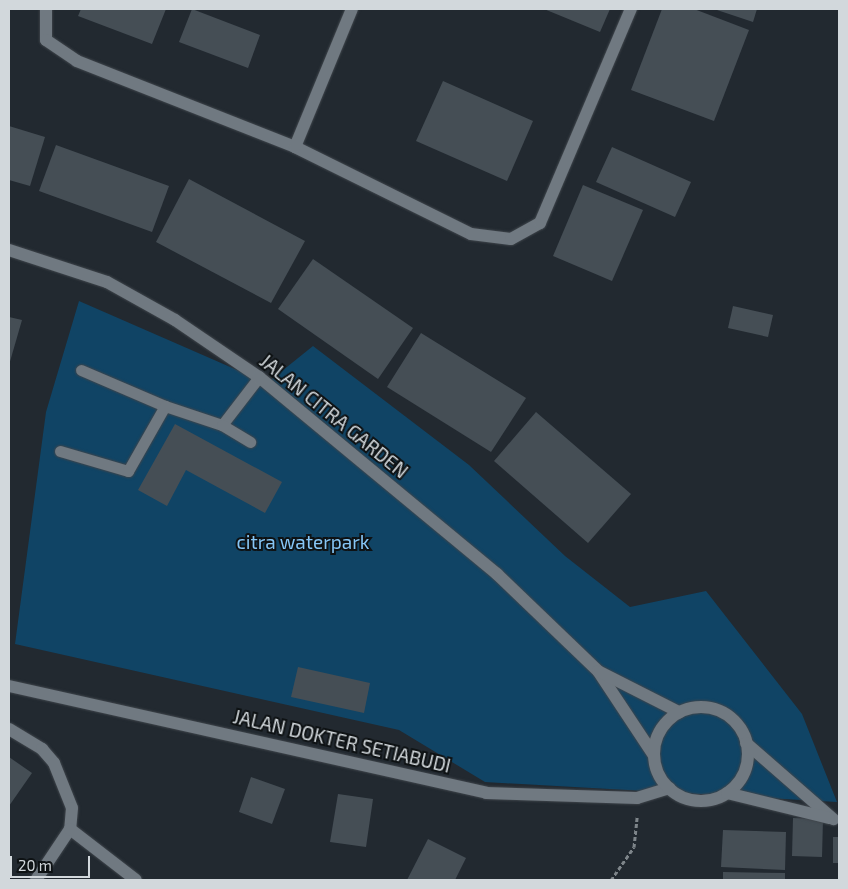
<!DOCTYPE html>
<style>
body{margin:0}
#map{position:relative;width:848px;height:889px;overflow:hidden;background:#222930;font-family:"Exo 2",sans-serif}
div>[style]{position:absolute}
.green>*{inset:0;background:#104465}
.building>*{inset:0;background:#454e55}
.path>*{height:3px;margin-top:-1.5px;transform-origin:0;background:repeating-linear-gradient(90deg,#7e858a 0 4px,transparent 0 6.5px)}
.roads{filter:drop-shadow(0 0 1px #3f454b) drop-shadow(0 0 1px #3f454b)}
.service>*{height:11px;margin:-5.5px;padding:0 5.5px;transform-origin:5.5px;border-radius:5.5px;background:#707981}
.minor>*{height:12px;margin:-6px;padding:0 6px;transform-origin:6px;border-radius:6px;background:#707981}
.tertiary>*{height:12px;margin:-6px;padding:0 6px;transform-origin:6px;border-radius:6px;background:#707981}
.tertiary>.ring{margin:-6px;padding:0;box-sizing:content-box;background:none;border:12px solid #707981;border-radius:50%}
span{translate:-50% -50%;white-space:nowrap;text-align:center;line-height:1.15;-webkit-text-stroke:4px #0e1214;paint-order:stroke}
.street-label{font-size:19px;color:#d2d8dc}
.park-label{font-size:19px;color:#86c6f6}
.frame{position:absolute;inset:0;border:10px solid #d2d8dc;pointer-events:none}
.scale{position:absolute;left:10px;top:856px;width:80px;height:22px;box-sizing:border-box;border:2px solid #d2d8dc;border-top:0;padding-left:6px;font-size:15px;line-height:18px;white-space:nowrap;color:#d2d8dc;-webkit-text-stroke:4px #0e1214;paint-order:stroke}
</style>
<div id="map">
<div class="green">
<div style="clip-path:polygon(79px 301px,267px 383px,313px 346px,469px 465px,565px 556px,630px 607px,706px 591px,802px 714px,837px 802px,485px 782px,399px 730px,15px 644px,46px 412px)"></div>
</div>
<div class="building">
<div style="clip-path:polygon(81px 9px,166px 9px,152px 44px,78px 16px)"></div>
<div style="clip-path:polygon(192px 9px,260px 35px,248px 68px,179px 42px)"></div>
<div style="clip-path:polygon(544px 9px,610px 9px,600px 32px)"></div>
<div style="clip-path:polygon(662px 9px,694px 9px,749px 30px,714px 121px,631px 90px)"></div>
<div style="clip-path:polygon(714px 9px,757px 9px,753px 22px)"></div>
<div style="clip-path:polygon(443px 81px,533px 121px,507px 181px,416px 141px)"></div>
<div style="clip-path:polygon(9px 126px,45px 137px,30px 186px,9px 180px)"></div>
<div style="clip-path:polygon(56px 145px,169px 186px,152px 232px,39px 191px)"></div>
<div style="clip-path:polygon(612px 147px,691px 182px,675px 217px,596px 182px)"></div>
<div style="clip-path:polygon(189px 179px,305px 241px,271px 303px,156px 242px)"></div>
<div style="clip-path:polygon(583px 185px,643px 210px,612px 281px,553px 256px)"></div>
<div style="clip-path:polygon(313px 259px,413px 328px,378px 379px,278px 309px)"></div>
<div style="clip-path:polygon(733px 306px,773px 315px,768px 337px,728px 328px)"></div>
<div style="clip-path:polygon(9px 317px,22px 320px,9px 365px)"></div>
<div style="clip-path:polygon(421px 333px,526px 398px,491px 452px,387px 387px)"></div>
<div style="clip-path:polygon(536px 412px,631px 494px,588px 543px,494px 461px)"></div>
<div style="clip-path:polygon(175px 424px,282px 482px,265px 513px,186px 470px,167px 506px,138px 490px)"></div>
<div style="clip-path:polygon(298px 667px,370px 683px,364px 713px,291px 697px)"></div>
<div style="clip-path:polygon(9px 757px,32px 773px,9px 806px)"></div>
<div style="clip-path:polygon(251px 777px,285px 789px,272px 824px,239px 812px)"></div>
<div style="clip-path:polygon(338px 794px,373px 799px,366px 847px,330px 842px)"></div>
<div style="clip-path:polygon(793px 818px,823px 819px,822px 857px,792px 856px)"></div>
<div style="clip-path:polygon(723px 830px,786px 832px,785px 870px,721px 867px)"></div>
<div style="clip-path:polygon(833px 837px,839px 837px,839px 863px,833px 863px)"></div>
<div style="clip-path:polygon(428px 839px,466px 858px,455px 880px,407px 880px)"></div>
<div style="clip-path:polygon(723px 872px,785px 873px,785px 880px,723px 880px)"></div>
</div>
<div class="path">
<div style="left:611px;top:880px;width:40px;rotate:-55.1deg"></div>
<div style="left:634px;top:847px;width:30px;rotate:-84deg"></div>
</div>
<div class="roads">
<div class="service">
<div style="left:81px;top:370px;width:91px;rotate:23.2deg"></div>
<div style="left:165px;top:406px;width:60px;rotate:18.4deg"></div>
<div style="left:222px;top:425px;width:61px;rotate:-52.4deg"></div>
<div style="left:222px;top:425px;width:33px;rotate:31deg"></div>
<div style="left:60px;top:451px;width:71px;rotate:16.4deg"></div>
<div style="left:128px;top:471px;width:75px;rotate:-60.4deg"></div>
</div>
<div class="minor">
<div style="left:46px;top:9px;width:31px;rotate:90deg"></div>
<div style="left:46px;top:40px;width:37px;rotate:34deg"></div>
<div style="left:77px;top:61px;width:234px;rotate:21.5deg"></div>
<div style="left:295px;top:147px;width:196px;rotate:26.3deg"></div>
<div style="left:471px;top:234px;width:40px;rotate:7.1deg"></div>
<div style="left:511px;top:239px;width:33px;rotate:-29deg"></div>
<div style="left:540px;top:223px;width:233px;rotate:-67deg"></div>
<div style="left:295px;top:147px;width:149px;rotate:-67.6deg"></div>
<div style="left:9px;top:686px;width:489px;rotate:12.6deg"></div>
<div style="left:486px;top:793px;width:151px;rotate:1.9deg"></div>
<div style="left:637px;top:798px;width:34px;rotate:-17deg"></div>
<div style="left:9px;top:729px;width:39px;rotate:31deg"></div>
<div style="left:42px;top:749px;width:18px;rotate:49deg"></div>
<div style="left:54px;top:763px;width:48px;rotate:68.2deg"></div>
<div style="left:72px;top:808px;width:21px;rotate:95deg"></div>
<div style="left:70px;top:829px;width:61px;rotate:123.7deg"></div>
<div style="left:70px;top:829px;width:83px;rotate:37.7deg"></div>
</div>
<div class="tertiary">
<div style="left:9px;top:250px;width:103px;rotate:18.1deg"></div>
<div style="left:107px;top:282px;width:78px;rotate:29.2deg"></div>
<div style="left:175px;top:320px;width:102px;rotate:34.2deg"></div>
<div style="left:259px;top:377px;width:309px;rotate:39.6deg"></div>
<div style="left:497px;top:574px;width:140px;rotate:43.8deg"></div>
<div style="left:598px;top:671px;width:100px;rotate:56.5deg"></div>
<div style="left:600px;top:672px;width:89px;rotate:26.9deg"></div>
<div class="ring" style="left:654px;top:707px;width:82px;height:82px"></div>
<div style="left:746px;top:743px;width:116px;rotate:41.1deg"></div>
<div style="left:727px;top:793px;width:105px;rotate:13.8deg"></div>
</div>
</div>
<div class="street-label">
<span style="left:334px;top:416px;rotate:39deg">JALAN CITRA GARDEN</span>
<span style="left:342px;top:741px;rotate:13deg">JALAN DOKTER SETIABUDI</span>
</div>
<div class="park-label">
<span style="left:303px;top:542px">citra waterpark</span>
</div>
<div class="frame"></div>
<div class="scale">20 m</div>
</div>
